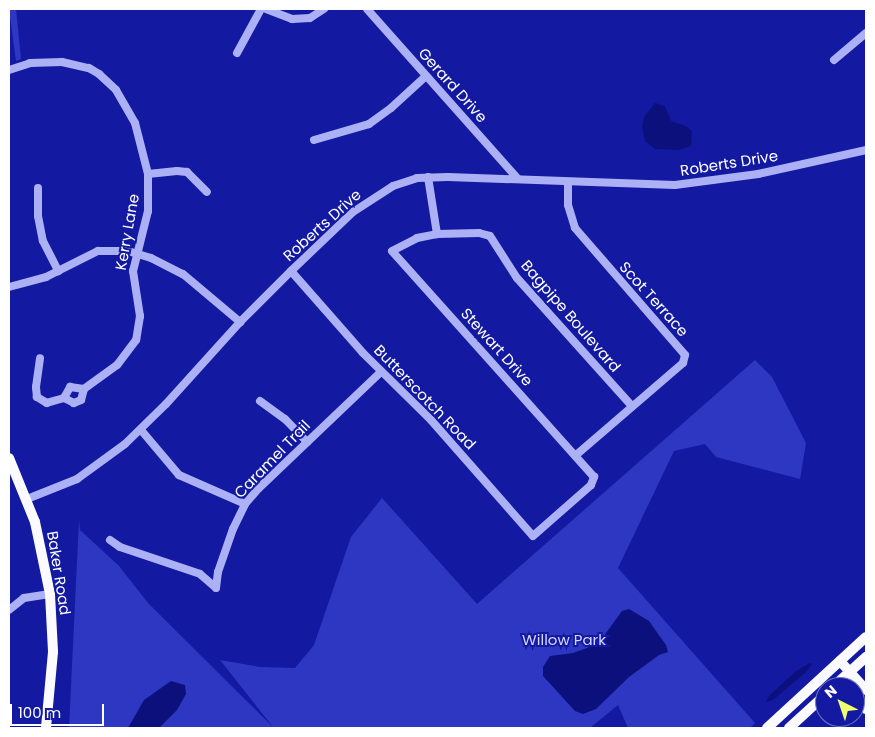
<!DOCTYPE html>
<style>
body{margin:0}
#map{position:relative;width:875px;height:737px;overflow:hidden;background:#131aa1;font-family:Poppins,sans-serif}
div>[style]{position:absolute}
.green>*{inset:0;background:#2e37c2}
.water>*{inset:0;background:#0b107d}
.minor>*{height:8px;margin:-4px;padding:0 4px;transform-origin:4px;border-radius:4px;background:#acb1f5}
.major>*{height:10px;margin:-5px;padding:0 5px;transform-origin:5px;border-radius:5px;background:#fafaff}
span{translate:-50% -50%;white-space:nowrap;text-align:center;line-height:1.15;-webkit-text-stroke:4px #131aa1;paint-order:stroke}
.street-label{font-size:15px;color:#fff}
.park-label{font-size:15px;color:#d5d8fe}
.frame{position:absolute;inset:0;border:10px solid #fff;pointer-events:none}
.north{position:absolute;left:815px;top:677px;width:50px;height:50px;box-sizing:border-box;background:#131aa1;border:1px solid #7176c7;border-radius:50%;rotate:319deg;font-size:14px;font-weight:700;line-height:20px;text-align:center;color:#fff}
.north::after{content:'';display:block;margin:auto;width:18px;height:22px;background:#f1ff70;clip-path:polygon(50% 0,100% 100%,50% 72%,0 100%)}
.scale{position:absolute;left:10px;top:704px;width:94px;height:22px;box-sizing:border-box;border:2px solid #fff;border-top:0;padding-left:6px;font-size:15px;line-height:18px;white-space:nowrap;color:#fff;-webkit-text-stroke:4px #131aa1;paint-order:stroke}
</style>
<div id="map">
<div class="green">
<div style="clip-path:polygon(9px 9px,16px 9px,21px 59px,16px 61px)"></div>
<div style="clip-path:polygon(755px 360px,772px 377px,806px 443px,800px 479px,716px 457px,705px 444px,674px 451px,618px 568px,755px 723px,750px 728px,628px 728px,618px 705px,590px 728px,69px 728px,79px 520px,80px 530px,119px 566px,148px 603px,273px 727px,220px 660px,260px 667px,295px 668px,314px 645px,351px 537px,382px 498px,477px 604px)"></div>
</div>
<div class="water">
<div style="clip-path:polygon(655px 103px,665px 106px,671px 121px,686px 126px,692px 131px,691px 146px,679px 150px,655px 149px,645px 141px,642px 127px,644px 117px)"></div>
<div style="clip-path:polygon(629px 609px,649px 621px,666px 645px,668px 652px,659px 655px,629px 677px,596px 709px,583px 714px,575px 711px,543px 676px,543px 667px,550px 656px,573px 653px,598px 644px,622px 611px)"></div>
<div style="clip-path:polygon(810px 663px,812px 664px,806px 672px,773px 700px,766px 702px,769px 696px,796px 671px)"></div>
<div style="clip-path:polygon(171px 681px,185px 685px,186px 694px,177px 710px,159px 728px,128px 728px,144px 700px)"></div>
</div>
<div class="minor">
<div style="left:266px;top:9px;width:28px;rotate:21deg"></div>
<div style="left:292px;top:19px;width:18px;rotate:-3deg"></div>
<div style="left:310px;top:18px;width:17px;rotate:-33deg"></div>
<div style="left:367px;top:9px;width:227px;rotate:48.4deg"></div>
<div style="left:237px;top:53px;width:50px;rotate:-61.4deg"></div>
<div style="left:834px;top:60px;width:42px;rotate:-40.2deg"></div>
<div style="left:9px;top:70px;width:22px;rotate:-18deg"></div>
<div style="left:30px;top:63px;width:32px;rotate:-2deg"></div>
<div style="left:62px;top:62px;width:28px;rotate:13deg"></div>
<div style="left:89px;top:68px;width:12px;rotate:31deg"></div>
<div style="left:99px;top:74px;width:23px;rotate:43deg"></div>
<div style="left:116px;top:90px;width:38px;rotate:60deg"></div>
<div style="left:135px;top:123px;width:53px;rotate:75.7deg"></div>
<div style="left:148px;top:174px;width:37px;rotate:90deg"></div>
<div style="left:148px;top:211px;width:62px;rotate:104deg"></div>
<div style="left:133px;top:271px;width:46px;rotate:81.2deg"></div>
<div style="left:140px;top:316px;width:24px;rotate:99deg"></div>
<div style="left:136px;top:340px;width:31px;rotate:127deg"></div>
<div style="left:117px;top:365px;width:41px;rotate:144deg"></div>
<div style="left:84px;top:389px;width:11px;rotate:105deg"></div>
<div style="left:81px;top:400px;width:8px;rotate:157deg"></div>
<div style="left:74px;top:403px;width:11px;rotate:-153deg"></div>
<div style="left:64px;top:398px;width:18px;rotate:164deg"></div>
<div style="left:47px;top:403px;width:12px;rotate:-149deg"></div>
<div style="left:37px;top:397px;width:10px;rotate:-96deg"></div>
<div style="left:36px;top:387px;width:29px;rotate:-82deg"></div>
<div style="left:314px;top:140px;width:57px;rotate:-16.2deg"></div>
<div style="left:369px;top:124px;width:27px;rotate:-36deg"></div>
<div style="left:391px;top:108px;width:47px;rotate:-42.4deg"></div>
<div style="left:148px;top:174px;width:29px;rotate:-6deg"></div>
<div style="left:177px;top:171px;width:10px;rotate:6deg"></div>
<div style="left:187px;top:172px;width:28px;rotate:45deg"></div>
<div style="left:428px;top:177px;width:58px;rotate:81deg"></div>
<div style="left:568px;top:182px;width:23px;rotate:90deg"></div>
<div style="left:568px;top:205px;width:24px;rotate:73deg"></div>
<div style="left:575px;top:228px;width:168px;rotate:49.1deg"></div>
<div style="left:685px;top:355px;width:8px;rotate:104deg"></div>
<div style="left:683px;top:363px;width:141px;rotate:139.3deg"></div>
<div style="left:38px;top:188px;width:28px;rotate:90deg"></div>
<div style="left:38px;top:216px;width:25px;rotate:79deg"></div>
<div style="left:43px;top:241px;width:34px;rotate:63deg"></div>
<div style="left:291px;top:271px;width:109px;rotate:48.7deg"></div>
<div style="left:363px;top:353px;width:95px;rotate:44.6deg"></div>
<div style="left:431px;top:420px;width:154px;rotate:48.7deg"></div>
<div style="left:533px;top:536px;width:77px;rotate:-41.3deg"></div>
<div style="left:591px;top:485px;width:9px;rotate:-69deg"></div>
<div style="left:594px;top:477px;width:303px;rotate:-131.8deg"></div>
<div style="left:392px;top:251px;width:28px;rotate:-27deg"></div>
<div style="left:417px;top:238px;width:20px;rotate:-11deg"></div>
<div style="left:437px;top:234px;width:42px;rotate:-1.4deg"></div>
<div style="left:479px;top:233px;width:11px;rotate:15deg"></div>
<div style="left:490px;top:236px;width:50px;rotate:57.3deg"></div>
<div style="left:517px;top:278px;width:172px;rotate:48.1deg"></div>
<div style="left:9px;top:287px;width:38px;rotate:-15deg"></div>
<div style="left:46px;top:277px;width:58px;rotate:-26.6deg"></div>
<div style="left:98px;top:251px;width:30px"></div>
<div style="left:128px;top:251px;width:24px;rotate:17deg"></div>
<div style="left:151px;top:258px;width:36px;rotate:27deg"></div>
<div style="left:183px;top:274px;width:75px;rotate:40.1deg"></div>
<div style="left:64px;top:398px;width:13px;rotate:-61deg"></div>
<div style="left:70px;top:387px;width:14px;rotate:8deg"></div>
<div style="left:260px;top:401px;width:31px;rotate:36deg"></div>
<div style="left:285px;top:419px;width:32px;rotate:46deg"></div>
<div style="left:141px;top:430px;width:59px;rotate:49.8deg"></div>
<div style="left:179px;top:475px;width:72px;rotate:23.7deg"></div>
<div style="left:27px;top:499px;width:54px;rotate:-21.8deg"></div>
<div style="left:77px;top:479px;width:59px;rotate:-36.1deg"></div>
<div style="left:125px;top:444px;width:57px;rotate:-44.3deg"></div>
<div style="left:166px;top:404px;width:110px;rotate:-47.9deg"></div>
<div style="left:240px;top:322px;width:72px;rotate:-45deg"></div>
<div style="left:291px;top:271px;width:86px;rotate:-43.6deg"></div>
<div style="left:353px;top:212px;width:48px;rotate:-33deg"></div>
<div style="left:393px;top:186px;width:25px;rotate:-18deg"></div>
<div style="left:417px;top:178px;width:31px;rotate:-2deg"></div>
<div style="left:448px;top:177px;width:227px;rotate:2deg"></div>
<div style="left:675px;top:185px;width:84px;rotate:-7.5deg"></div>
<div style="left:758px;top:174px;width:111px;rotate:-12.5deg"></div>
<div style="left:110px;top:540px;width:12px;rotate:35deg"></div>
<div style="left:120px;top:547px;width:84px;rotate:18.6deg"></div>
<div style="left:200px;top:574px;width:21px;rotate:41deg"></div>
<div style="left:216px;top:588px;width:16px;rotate:-83deg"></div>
<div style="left:218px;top:572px;width:46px;rotate:-70.8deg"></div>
<div style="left:233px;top:529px;width:28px;rotate:-64deg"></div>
<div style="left:245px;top:504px;width:21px;rotate:-49deg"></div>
<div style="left:259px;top:488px;width:168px;rotate:-43.6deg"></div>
<div style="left:9px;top:610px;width:19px;rotate:-39deg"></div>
<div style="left:24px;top:598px;width:26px;rotate:-9deg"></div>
</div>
<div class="major">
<div style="left:9px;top:458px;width:69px;rotate:67.9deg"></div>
<div style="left:35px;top:522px;width:74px;rotate:78.2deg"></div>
<div style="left:50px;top:594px;width:58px;rotate:87deg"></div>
<div style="left:53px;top:652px;width:76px;rotate:95.3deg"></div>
<div style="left:840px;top:661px;width:39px;rotate:48deg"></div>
<div style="left:833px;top:687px;width:45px;rotate:-42.3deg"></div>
<div style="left:855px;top:696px;width:17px;rotate:50deg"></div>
<div style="left:767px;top:728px;width:134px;rotate:-42.6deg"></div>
<div style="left:789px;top:728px;width:49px;rotate:-42.5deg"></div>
</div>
<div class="street-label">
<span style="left:453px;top:85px;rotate:48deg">Gerard Drive</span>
<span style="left:729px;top:163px;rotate:-9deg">Roberts Drive</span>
<span style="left:322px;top:225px;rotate:-42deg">Roberts Drive</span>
<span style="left:127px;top:232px;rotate:-80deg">Kerry Lane</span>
<span style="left:654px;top:299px;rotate:48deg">Scot Terrace</span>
<span style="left:571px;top:316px;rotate:49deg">Bagpipe Boulevard</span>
<span style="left:497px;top:347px;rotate:48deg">Stewart Drive</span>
<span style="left:425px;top:397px;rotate:46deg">Butterscotch Road</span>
<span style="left:272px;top:459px;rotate:-46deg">Caramel Trail</span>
<span style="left:59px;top:573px;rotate:81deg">Baker Road</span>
</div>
<div class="park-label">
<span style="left:564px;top:640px">Willow Park</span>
</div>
<div class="frame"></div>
<div class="north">N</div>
<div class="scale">100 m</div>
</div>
